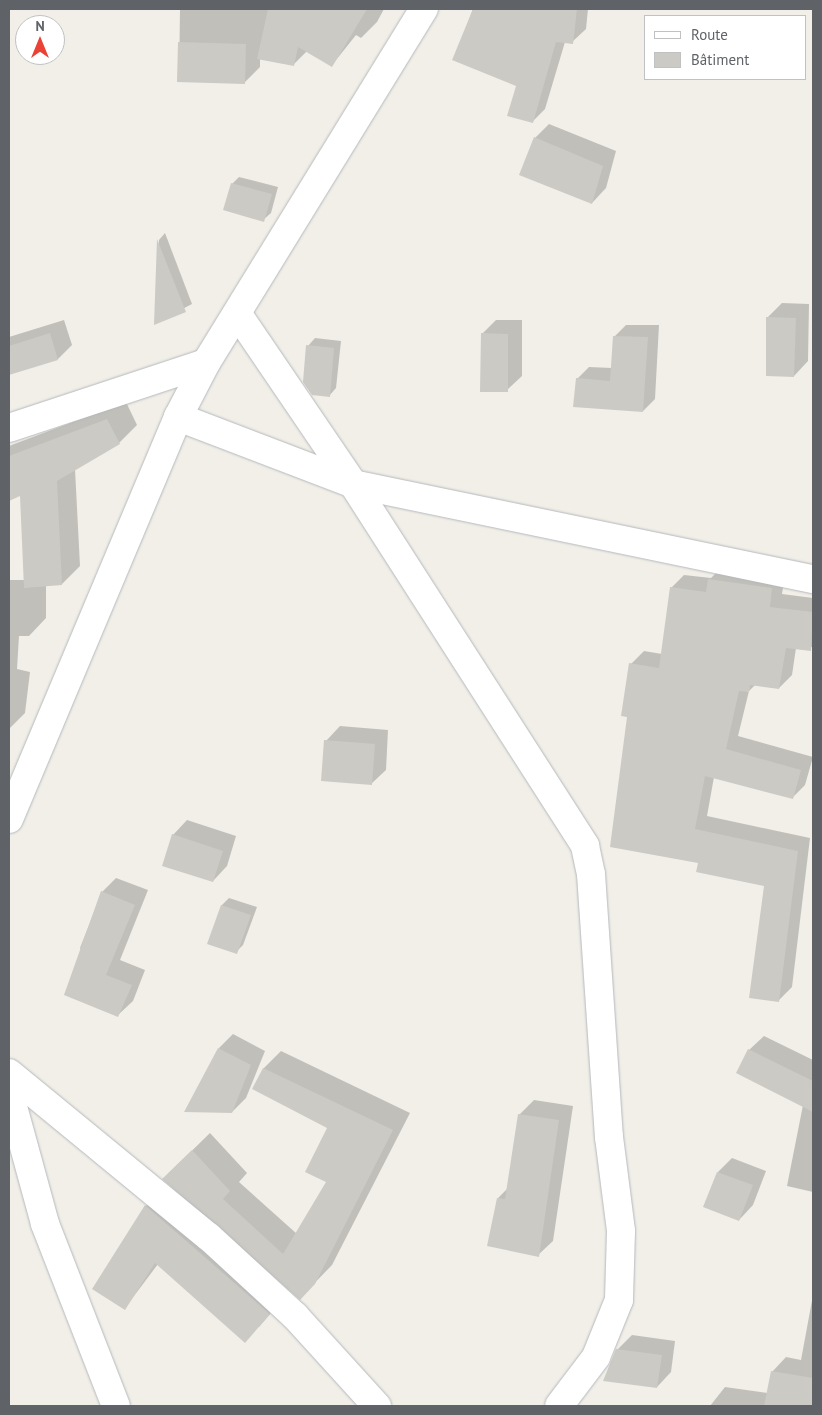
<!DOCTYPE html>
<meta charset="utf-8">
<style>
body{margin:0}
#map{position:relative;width:822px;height:1415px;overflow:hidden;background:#f1efe8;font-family:"PT Sans",sans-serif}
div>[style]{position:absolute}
.shadow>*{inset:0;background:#0003}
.building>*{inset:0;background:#cccac5}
.roads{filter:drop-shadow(0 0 1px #b5b8bc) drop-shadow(0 0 1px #b5b8bc)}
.minor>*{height:28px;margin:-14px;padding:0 14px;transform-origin:14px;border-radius:14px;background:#fff}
.tertiary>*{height:28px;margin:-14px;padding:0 14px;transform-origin:14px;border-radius:14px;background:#fff}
.secondary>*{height:28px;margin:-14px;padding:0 14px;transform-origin:14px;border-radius:14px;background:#fff}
span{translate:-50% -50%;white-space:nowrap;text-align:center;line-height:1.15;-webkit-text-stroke:5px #fff;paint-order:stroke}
.frame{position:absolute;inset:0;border:10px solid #5f6368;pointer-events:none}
.legend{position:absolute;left:644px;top:15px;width:162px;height:65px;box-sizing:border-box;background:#fff;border:1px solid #bfc1c3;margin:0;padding:6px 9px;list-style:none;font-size:15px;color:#5f6368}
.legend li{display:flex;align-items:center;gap:10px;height:25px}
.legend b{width:25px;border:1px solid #bfc1c3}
.north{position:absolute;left:15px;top:15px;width:50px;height:50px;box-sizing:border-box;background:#fff;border:1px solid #bfc1c3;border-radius:50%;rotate:0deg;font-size:14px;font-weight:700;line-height:20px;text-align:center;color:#5f6368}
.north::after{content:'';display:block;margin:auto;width:18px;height:22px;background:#ea4335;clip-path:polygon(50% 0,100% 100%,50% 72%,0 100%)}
</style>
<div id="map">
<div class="shadow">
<div style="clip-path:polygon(180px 9px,384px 9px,377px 22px,361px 38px,356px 35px,332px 65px,307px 51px,293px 65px,260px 59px,260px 67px,244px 83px,179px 81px)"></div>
<div style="clip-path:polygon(473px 9px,588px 9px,586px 29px,572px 42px,565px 42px,545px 109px,532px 122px,517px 85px,454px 59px)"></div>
<div style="clip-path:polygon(549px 124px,616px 151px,606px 188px,592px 203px,535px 138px)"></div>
<div style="clip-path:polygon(239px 177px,278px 187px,271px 213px,263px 220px,232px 184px)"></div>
<div style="clip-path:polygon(165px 233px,192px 304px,155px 323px,159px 240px)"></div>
<div style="clip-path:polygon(782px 303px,809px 304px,808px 361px,794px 376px,767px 318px)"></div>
<div style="clip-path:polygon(64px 320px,72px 345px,58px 359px,9px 374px,9px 337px)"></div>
<div style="clip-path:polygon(496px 320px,522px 320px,522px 376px,507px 390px,482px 334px)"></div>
<div style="clip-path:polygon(626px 325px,659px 325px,655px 399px,643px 411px,577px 379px,589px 367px,612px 368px,614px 337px)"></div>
<div style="clip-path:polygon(315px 338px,341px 341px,336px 388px,329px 396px,308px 346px)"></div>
<div style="clip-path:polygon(126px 402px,137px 425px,119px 443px,75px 469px,80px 566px,62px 584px,46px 585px,46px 618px,29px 636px,19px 636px,17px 669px,30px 672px,25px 713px,9px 729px,9px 580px,25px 580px,21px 495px,9px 500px,9px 446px)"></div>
<div style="clip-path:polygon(722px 567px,785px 575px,782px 594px,813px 598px,813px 647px,796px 648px,792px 675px,779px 688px,756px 684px,749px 691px,738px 736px,813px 757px,805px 785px,792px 798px,714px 777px,707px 816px,810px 838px,792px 987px,779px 1000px,765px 885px,700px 862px,629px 716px,631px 664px,644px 651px,662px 654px,671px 588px,684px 575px,711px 578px)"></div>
<div style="clip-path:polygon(340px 726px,388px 730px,386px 770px,371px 784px,326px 741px)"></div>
<div style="clip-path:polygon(187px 820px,236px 836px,227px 866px,213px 881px,173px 835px)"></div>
<div style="clip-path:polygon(116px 878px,148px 890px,120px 960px,145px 970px,133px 1001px,118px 1015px,80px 948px,102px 892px)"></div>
<div style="clip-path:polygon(229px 898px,257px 907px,243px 945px,236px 952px,209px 943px,222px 905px)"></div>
<div style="clip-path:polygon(233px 1034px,265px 1051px,246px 1098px,232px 1112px,219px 1048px)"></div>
<div style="clip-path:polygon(764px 1036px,813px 1060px,813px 1192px,787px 1186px,803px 1105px,749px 1050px)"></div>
<div style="clip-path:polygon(281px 1051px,410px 1113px,332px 1265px,300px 1298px,164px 1178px,210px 1133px,247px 1173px,239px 1182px,297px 1234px,328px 1182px,328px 1127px,254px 1088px,264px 1068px)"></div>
<div style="clip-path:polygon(534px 1100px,573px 1106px,553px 1241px,538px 1255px,498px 1198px,508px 1188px,519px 1115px)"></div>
<div style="clip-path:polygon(732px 1158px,766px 1171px,753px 1205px,739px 1220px,718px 1172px)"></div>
<div style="clip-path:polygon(161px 1192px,283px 1299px,259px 1327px,158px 1264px,125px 1308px,94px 1289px,146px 1206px)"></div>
<div style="clip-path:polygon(813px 1295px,813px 1406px,710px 1406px,725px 1387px,768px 1393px,772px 1372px,786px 1357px,801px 1360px)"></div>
<div style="clip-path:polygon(632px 1335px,675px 1341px,671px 1372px,657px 1387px,617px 1350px)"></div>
</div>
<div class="building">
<div style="clip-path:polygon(268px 9px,367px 9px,332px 67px,298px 47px,294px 66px,257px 59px)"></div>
<div style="clip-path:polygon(473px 9px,577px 9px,573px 44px,556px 42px,533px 123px,507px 116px,516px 86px,452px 60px)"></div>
<div style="clip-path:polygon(178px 42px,246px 44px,245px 84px,177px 82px)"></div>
<div style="clip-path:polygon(534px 137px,603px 166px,592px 204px,519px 175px)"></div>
<div style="clip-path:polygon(231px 183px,272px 194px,264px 222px,223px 210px)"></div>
<div style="clip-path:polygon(157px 239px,186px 312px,154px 325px)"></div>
<div style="clip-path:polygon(766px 317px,796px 318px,794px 377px,766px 376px)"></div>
<div style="clip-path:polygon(50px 333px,58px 360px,9px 375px,9px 346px)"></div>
<div style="clip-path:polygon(481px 333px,508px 334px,508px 392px,480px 392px)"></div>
<div style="clip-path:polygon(613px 336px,648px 337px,643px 412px,573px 407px,576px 378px,610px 381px)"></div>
<div style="clip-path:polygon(306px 345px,334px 348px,330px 397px,312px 395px,303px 382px)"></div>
<div style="clip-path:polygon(107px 419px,120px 444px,57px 481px,62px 585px,24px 588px,20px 496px,9px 501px,9px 456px)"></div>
<div style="clip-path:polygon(708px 579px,772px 588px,770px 607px,813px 612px,811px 651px,786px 648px,779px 689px,750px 685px,749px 692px,739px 691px,726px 749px,801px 770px,793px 799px,705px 776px,695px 829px,798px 851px,779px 1002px,749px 998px,764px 886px,696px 872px,698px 863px,610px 847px,627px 717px,621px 716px,629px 663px,659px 668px,670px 587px,706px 592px)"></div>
<div style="clip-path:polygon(324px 740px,375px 744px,372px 785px,321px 781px)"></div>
<div style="clip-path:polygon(172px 834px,223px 851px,213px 882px,162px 866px)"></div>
<div style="clip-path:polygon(101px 891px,135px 905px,106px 975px,132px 985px,118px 1017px,64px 995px)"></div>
<div style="clip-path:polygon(221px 905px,251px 915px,237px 954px,207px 944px)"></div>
<div style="clip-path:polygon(218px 1048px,251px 1065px,232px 1113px,184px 1112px)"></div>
<div style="clip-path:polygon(748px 1049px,813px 1081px,813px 1112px,736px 1073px)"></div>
<div style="clip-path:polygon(263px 1068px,393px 1130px,315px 1284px,300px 1300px,162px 1179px,192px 1150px,230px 1191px,223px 1199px,283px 1254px,326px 1182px,305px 1172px,327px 1128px,252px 1089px)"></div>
<div style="clip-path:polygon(518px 1114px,559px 1120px,539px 1257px,487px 1246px,497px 1198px,505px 1199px)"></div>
<div style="clip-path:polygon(717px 1172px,753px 1185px,739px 1221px,703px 1207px)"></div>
<div style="clip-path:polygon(145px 1205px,270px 1314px,245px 1343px,155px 1263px,125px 1310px,92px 1289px)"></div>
<div style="clip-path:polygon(616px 1349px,662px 1355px,657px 1388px,603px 1381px)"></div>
<div style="clip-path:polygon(771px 1371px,813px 1378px,813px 1406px,764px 1406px)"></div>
</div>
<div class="roads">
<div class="minor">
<div style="left:239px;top:316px;width:203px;rotate:55.8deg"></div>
<div style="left:353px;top:484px;width:430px;rotate:57.3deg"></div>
<div style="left:585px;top:846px;width:29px;rotate:78deg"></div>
<div style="left:591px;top:874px;width:264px;rotate:86.1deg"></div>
<div style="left:609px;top:1137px;width:95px;rotate:82.7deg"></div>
<div style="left:621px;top:1231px;width:69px;rotate:91.7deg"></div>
<div style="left:619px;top:1300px;width:61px;rotate:112deg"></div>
<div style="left:596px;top:1357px;width:61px;rotate:127.1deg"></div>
<div style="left:178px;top:417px;width:187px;rotate:20.9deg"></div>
<div style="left:353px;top:484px;width:470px;rotate:11.7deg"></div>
<div style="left:9px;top:1073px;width:259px;rotate:39.4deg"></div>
<div style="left:209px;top:1237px;width:117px;rotate:42.6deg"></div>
<div style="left:295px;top:1316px;width:122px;rotate:47.7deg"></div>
<div style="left:9px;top:1092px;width:137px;rotate:74.7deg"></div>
<div style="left:45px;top:1224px;width:195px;rotate:68.7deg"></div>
</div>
<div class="tertiary">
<div style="left:9px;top:428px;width:207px;rotate:-18.3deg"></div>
</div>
<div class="secondary">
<div style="left:9px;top:819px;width:436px;rotate:-67.2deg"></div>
<div style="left:178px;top:417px;width:61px;rotate:-62.6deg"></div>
<div style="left:206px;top:363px;width:416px;rotate:-58.4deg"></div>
</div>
</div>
<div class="frame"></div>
<ul class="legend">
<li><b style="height:6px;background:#fff"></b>Route</li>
<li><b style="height:14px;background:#cccac5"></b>Bâtiment</li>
</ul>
<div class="north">N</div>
</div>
